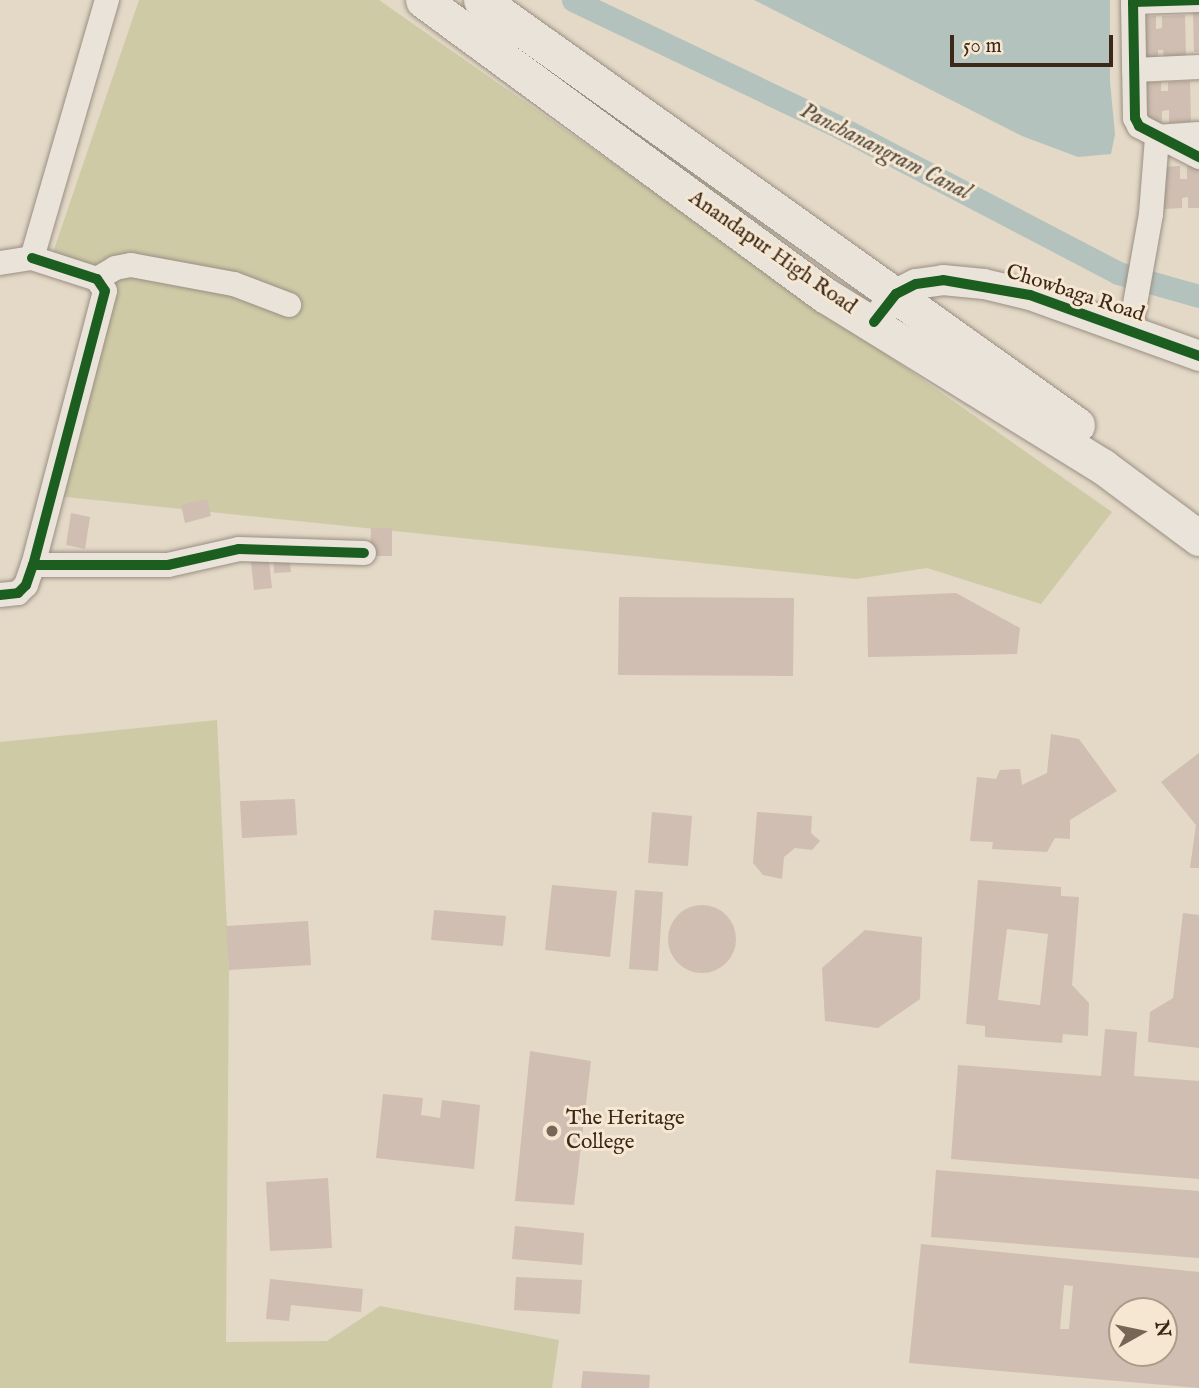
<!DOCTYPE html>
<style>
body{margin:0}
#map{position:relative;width:1199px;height:1388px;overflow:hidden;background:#e4d8c6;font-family:"IM FELL English",serif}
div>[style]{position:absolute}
.green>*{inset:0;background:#cfcaa6}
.water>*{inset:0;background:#b4c2be}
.canal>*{height:23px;margin:-11.5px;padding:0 11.5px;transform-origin:11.5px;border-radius:11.5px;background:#b4c2be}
.building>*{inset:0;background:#cfbeb1}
.round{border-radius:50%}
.roads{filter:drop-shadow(0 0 2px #998f83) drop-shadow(0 0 2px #998f83)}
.minor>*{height:24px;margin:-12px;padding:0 12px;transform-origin:12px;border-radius:12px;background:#e9e3da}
.tertiary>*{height:30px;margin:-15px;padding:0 15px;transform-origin:15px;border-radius:15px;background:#e9e3da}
.secondary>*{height:35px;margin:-17.5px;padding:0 17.5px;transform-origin:17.5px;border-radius:17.5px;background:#e9e3da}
.cycleway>*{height:10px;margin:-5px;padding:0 5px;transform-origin:5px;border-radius:5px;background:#1b5e20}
.dots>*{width:19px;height:19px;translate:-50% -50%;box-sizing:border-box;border:4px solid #f6e7d2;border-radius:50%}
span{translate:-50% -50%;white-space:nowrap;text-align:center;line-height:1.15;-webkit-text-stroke:6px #f6e7d2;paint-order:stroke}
.street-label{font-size:21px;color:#3c2818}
.poi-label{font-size:21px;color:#3c2818}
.left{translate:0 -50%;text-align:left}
.water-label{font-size:23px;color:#554c40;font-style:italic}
.north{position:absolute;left:1108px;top:1297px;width:70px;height:70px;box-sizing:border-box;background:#f6e7d2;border:2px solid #ac9b88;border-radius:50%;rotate:81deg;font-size:19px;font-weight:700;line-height:28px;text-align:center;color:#3c2818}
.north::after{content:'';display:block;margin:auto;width:24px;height:32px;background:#765;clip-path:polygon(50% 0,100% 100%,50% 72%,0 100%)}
.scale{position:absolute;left:950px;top:35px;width:163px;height:32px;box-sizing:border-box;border:4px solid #3c2818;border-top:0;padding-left:9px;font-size:21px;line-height:24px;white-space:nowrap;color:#3c2818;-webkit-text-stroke:5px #f6e7d2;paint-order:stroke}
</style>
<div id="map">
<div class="green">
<div style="clip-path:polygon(139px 0,379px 0,1112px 512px,1041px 604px,927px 568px,856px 579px,56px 496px,107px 294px,46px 273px)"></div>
<div style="clip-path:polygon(217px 720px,229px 970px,226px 1342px,327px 1341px,380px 1306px,559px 1340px,552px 1388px,0 1388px,0 742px)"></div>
</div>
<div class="water">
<div style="clip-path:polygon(754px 0,1110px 0,1110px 82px,1115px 134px,1111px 154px,1078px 157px,1022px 136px)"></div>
</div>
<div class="canal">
<div style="left:573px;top:0;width:297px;rotate:25.5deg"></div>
<div style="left:841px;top:128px;width:313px;rotate:27.6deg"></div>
<div style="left:1118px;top:273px;width:84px;rotate:15.9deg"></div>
</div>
<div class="building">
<div style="clip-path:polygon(1193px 12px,1199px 12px,1199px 52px,1194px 52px)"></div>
<div style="clip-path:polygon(1185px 15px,1186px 58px,1164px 59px,1163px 50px,1158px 50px,1158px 59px,1139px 59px,1138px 17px,1156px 16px,1156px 29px,1162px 28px,1162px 16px)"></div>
<div style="clip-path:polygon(1190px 81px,1191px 122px,1169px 123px,1169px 110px,1162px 111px,1162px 123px,1144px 123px,1143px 82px,1161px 82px,1161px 91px,1168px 91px,1168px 82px)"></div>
<div style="clip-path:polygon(1180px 166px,1180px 179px,1187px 179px,1187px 166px,1199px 166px,1199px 208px,1188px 208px,1188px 197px,1182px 198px,1182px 208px,1163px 209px,1161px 167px)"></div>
<div style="clip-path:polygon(207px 499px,211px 516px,185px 523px,181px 505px)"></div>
<div style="clip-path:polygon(71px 513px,90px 517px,85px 549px,66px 545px)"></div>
<div style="clip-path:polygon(371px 528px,392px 528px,392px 556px,370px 556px)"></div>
<div style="clip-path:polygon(268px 552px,272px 588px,254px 590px,250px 554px)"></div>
<div style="clip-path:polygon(289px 553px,291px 572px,274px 573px,273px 554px)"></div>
<div style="clip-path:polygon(956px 593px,1020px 628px,1017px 654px,868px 657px,867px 597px)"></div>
<div style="clip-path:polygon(619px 597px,794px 598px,793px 676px,618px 675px)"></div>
<div style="clip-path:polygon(1051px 734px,1079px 739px,1117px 791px,1070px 820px,1070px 839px,1055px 838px,1047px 852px,992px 849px,993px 842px,970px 841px,977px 777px,996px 779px,1000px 770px,1020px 769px,1022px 785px,1047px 773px)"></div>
<div style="clip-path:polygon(1199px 753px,1199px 868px,1190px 868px,1196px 825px,1161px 782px)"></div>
<div style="clip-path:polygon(295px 799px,297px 835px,242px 838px,240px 801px)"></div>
<div style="clip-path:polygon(652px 812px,692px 816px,688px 866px,648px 863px)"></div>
<div style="clip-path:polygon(757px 812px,812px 816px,811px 833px,820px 841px,812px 850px,795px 848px,784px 857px,782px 879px,763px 875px,753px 863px)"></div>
<div style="clip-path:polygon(evenodd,978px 880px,1061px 887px,1061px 896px,1079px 897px,1072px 985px,1089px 1003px,1088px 1036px,1063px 1034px,1062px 1043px,985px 1037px,985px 1026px,966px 1024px,978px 880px,1007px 929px,1048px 934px,1040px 1005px,998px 1000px,1007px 929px)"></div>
<div style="clip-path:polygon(552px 885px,617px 891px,610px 957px,545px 950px)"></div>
<div style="clip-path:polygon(635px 890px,663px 892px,658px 971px,629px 969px)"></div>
<div class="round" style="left:668px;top:905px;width:68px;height:68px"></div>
<div style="clip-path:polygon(434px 910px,506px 916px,503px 946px,431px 940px)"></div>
<div style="clip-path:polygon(1183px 913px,1199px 915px,1199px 1048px,1148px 1042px,1150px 1012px,1173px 998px)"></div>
<div style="clip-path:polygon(308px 921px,311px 965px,229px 970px,226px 926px)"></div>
<div style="clip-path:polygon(865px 930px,922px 937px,920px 999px,878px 1028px,825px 1021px,822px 968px)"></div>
<div style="clip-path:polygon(1105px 1029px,1137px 1032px,1134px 1076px,1199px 1081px,1199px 1179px,951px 1159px,958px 1065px,1101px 1076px)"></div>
<div style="clip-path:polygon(530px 1051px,591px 1061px,574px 1205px,515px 1201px)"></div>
<div style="clip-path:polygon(383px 1094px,423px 1098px,421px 1115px,440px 1118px,442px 1100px,480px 1105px,474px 1169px,376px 1158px)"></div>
<div style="clip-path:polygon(936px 1170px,1199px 1191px,1199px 1258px,931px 1237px)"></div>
<div style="clip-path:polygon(328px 1178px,332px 1248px,270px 1251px,266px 1182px)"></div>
<div style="clip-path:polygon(515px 1226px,584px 1233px,582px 1265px,512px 1259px)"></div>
<div style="clip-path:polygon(evenodd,921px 1244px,1199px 1272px,1199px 1388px,909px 1363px,921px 1244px,1064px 1285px,1073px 1286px,1069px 1329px,1060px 1329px,1064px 1285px,921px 1244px,1122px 1311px,1164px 1311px,1164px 1353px,1122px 1353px,1122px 1311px)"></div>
<div style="clip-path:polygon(516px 1277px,582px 1280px,580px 1314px,514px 1310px)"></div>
<div style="clip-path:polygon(270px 1279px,363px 1289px,361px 1312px,291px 1305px,289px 1321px,266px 1319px)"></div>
<div style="clip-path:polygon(583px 1371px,650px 1375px,649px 1388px,581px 1388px)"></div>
</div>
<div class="roads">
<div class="minor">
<div style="left:1199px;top:0;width:66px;rotate:178.3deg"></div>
<div style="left:1133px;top:2px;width:116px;rotate:89deg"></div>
<div style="left:1135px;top:118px;width:9px;rotate:63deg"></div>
<div style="left:1139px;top:126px;width:68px;rotate:27.3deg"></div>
<div style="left:1134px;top:70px;width:65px;rotate:-2.6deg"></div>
<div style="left:32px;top:258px;width:68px;rotate:17.9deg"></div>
<div style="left:97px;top:279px;width:14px;rotate:56deg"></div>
<div style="left:105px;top:291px;width:283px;rotate:104.7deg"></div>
<div style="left:0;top:263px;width:32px;rotate:-9deg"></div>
<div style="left:32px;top:258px;width:269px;rotate:-73.8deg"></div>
<div style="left:97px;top:279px;width:21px;rotate:-31deg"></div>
<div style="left:115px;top:268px;width:16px;rotate:-11deg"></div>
<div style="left:131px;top:265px;width:105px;rotate:10.5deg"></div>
<div style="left:234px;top:284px;width:59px;rotate:20.9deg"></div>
<div style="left:1130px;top:332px;width:120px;rotate:-79.9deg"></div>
<div style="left:1151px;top:214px;width:77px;rotate:-85.5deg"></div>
<div style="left:1157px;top:137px;width:42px;rotate:-4.1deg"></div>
<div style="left:0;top:595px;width:18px;rotate:-6deg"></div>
<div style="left:18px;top:593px;width:11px;rotate:-45deg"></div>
<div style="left:26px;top:585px;width:21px;rotate:-71deg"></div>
<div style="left:33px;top:565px;width:135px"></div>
<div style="left:168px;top:565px;width:73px;rotate:-12.7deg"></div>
<div style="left:239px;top:549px;width:125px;rotate:1.8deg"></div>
</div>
<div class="tertiary">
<div style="left:883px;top:311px;width:21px;rotate:-53deg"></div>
<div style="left:896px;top:294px;width:22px;rotate:-27deg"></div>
<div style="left:916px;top:284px;width:27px;rotate:-8deg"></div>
<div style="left:943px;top:280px;width:41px;rotate:5.6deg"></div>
<div style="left:984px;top:284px;width:47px;rotate:13.4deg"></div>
<div style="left:1030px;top:295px;width:180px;rotate:19.8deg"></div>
</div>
<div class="secondary">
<div style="left:423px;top:0;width:499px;rotate:36.3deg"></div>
<div style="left:825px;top:295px;width:326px;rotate:31.7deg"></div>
<div style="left:1102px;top:466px;width:121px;rotate:36.6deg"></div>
<div style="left:481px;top:0;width:732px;rotate:35.49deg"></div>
</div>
</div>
<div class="cycleway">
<div style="left:1199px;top:0;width:66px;rotate:178.3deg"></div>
<div style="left:1133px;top:2px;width:116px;rotate:89deg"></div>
<div style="left:1135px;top:118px;width:9px;rotate:63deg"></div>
<div style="left:1139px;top:126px;width:68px;rotate:27.3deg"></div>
<div style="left:32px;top:258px;width:68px;rotate:17.9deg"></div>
<div style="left:97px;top:279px;width:14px;rotate:56deg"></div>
<div style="left:105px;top:291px;width:283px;rotate:104.7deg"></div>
<div style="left:874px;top:322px;width:36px;rotate:-52deg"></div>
<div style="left:896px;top:294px;width:22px;rotate:-27deg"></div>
<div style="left:916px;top:284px;width:27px;rotate:-8deg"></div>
<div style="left:943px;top:280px;width:88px;rotate:9.8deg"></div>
<div style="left:1030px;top:295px;width:180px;rotate:19.8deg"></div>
<div style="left:0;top:595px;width:18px;rotate:-6deg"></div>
<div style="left:18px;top:593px;width:11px;rotate:-45deg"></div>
<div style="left:26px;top:585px;width:21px;rotate:-71deg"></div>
<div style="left:33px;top:565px;width:135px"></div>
<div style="left:168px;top:565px;width:73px;rotate:-12.7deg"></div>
<div style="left:239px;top:549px;width:125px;rotate:1.8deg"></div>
</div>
<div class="dots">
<div style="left:552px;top:1131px;background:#765"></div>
</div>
<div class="street-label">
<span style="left:772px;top:253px;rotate:35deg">Anandapur High Road</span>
<span style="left:1075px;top:294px;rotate:18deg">Chowbaga Road</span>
</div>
<div class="poi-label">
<span class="left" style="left:566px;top:1131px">The Heritage<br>College</span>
</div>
<div class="water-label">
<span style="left:885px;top:152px;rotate:27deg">Panchanangram Canal</span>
</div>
<div class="north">N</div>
<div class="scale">50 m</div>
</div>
